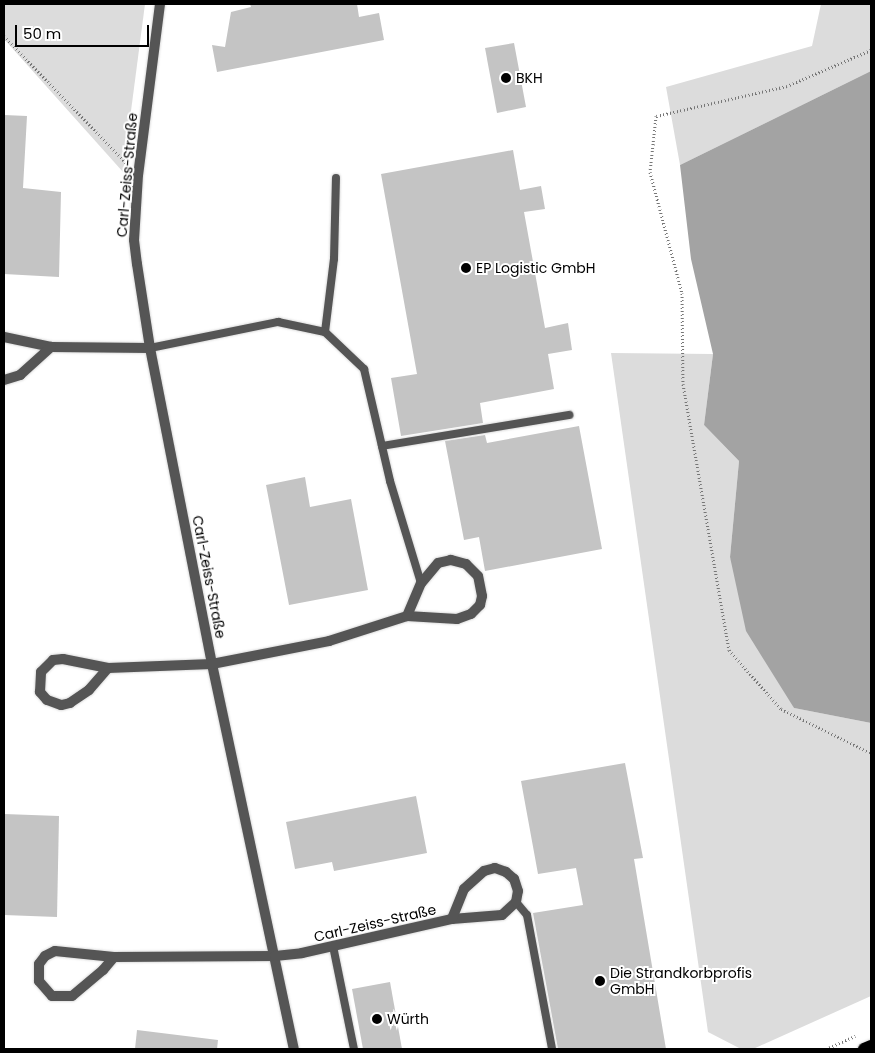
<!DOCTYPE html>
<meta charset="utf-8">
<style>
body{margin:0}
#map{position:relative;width:875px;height:1053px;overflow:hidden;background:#fff;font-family:Poppins,sans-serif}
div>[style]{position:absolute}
.green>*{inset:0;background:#dcdcdc}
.water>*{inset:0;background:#a3a3a3}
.building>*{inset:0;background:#c4c4c4}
.path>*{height:3px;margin-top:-1.5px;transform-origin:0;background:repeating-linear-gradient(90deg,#777 0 1px,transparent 0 3.5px)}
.roads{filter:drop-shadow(0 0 1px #dbdbdb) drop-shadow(0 0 1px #dbdbdb)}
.service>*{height:8px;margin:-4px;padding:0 4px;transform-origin:4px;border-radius:4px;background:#555}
.minor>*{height:10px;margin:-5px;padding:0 5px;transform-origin:5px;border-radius:5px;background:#555}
.primary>*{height:12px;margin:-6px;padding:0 6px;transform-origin:6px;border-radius:6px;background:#000}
.dots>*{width:14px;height:14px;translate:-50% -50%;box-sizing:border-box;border:2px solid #fff;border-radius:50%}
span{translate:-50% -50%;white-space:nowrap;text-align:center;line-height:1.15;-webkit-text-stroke:4px #fff;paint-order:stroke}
.poi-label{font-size:14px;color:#000}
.left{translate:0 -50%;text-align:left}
.street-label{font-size:14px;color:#000}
.frame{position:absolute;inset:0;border:5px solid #000;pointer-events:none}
.scale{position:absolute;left:15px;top:25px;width:134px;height:22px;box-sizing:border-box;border:2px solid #000;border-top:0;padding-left:6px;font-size:15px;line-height:18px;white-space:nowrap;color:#000;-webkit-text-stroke:4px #fff;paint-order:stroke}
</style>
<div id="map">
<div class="green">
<div style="clip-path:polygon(4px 4px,145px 4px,123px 172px,4px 39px)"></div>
<div style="clip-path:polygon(821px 4px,871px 4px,871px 71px,680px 165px,666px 87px,812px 46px)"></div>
<div style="clip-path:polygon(611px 353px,713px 354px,704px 425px,739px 461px,730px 557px,794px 708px,871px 723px,871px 996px,753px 1049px,741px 1049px,708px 1032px)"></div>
</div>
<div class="water">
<div style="clip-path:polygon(871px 71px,871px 723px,794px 708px,746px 631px,730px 557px,739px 461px,704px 425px,713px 354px,691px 259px,680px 165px)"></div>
</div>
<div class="building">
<div style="clip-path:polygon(250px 4px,357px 4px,359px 17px,379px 13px,384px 40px,217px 72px,212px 45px,225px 47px,231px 12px,251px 7px)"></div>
<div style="clip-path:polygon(514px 43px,526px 107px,497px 113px,485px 48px)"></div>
<div style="clip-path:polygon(4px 115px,27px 116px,23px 188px,61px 192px,59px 277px,4px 274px)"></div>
<div style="clip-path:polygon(513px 150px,520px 190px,541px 186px,545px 209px,524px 212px,545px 328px,568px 323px,572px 350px,548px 354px,554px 389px,480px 403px,483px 423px,401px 436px,391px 378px,417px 374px,381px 174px)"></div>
<div style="clip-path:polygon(579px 426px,602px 549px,485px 571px,479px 537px,464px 540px,445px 441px,485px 435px,487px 443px)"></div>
<div style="clip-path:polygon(305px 477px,310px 507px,351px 499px,368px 590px,289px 605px,266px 485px)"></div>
<div style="clip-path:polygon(625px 763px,643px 858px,634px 859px,666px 1049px,558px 1049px,533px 913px,583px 905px,576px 868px,538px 874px,521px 781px)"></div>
<div style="clip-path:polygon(416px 796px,427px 853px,334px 871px,332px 862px,295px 869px,286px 822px)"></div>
<div style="clip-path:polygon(4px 814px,59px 816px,57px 917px,4px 915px)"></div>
<div style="clip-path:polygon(390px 982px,402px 1049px,363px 1049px,352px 989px)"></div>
<div style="clip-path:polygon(137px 1030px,218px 1040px,217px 1049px,135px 1049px)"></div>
</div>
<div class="path">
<div style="left:4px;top:36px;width:178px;rotate:46.1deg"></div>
<div style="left:871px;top:50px;width:91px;rotate:156.8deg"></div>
<div style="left:787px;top:86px;width:134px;rotate:167.1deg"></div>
<div style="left:656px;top:116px;width:56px;rotate:96.1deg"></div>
<div style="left:650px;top:172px;width:125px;rotate:75.2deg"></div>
<div style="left:682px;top:293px;width:91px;rotate:89.4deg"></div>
<div style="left:683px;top:384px;width:270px;rotate:80.2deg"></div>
<div style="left:729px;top:650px;width:79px;rotate:48.6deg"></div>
<div style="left:781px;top:709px;width:100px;rotate:26.1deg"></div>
<div style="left:826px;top:1049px;width:32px;rotate:-24deg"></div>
</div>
<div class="roads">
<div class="service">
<div style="left:325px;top:332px;width:74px;rotate:-83deg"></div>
<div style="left:334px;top:259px;width:81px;rotate:-88.6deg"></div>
<div style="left:150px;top:348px;width:131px;rotate:-11.5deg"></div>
<div style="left:278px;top:322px;width:48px;rotate:12deg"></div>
<div style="left:325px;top:332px;width:54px;rotate:43.5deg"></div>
<div style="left:364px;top:369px;width:115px;rotate:76.9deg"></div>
<div style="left:390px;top:481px;width:107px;rotate:73.1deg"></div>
<div style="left:382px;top:446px;width:190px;rotate:-9.4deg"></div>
<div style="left:516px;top:902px;width:17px;rotate:50deg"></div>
<div style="left:527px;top:915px;width:136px;rotate:79.4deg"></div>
<div style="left:333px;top:946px;width:105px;rotate:78.5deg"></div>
</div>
<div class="minor">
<div style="left:160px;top:4px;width:172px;rotate:97.3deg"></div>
<div style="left:138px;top:175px;width:65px;rotate:93.5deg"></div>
<div style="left:134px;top:240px;width:24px;rotate:83deg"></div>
<div style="left:137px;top:264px;width:85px;rotate:81.2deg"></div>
<div style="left:150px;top:348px;width:322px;rotate:78.9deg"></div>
<div style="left:212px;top:664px;width:394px;rotate:78deg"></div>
<div style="left:4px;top:337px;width:48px;rotate:12deg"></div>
<div style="left:51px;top:347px;width:99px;rotate:0.6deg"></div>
<div style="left:4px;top:380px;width:17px;rotate:-17deg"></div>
<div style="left:20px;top:375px;width:42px;rotate:-42.1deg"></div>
<div style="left:108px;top:668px;width:29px;rotate:131deg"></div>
<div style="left:89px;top:690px;width:23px;rotate:146deg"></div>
<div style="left:70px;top:703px;width:9px;rotate:167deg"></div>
<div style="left:61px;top:705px;width:15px;rotate:-160deg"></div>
<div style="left:47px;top:700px;width:11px;rotate:-131deg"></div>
<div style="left:40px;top:692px;width:20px;rotate:-87deg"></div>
<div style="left:41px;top:672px;width:17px;rotate:-45deg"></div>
<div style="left:53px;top:660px;width:10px;rotate:-6deg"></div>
<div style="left:63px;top:659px;width:46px;rotate:11.3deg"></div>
<div style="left:108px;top:668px;width:104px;rotate:-2.2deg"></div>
<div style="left:212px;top:664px;width:119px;rotate:-11.1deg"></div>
<div style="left:329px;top:641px;width:82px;rotate:-17.8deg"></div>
<div style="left:407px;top:616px;width:50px;rotate:3.4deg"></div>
<div style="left:457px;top:619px;width:15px;rotate:-20deg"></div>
<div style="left:471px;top:614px;width:13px;rotate:-45deg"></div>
<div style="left:480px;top:605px;width:9px;rotate:-77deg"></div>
<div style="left:482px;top:596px;width:20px;rotate:-101deg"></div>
<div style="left:478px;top:576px;width:17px;rotate:-135deg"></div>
<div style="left:466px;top:564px;width:16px;rotate:-165deg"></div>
<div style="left:451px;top:560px;width:13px;rotate:167deg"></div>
<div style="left:438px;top:563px;width:26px;rotate:130deg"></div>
<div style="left:421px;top:583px;width:36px;rotate:113deg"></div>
<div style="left:114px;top:957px;width:17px;rotate:130deg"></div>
<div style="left:103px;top:970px;width:40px;rotate:140deg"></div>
<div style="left:72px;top:996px;width:20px;rotate:180deg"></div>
<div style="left:52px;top:996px;width:20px;rotate:-131deg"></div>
<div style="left:39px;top:981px;width:17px;rotate:-90deg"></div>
<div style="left:39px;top:964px;width:10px;rotate:-53deg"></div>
<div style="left:45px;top:956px;width:11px;rotate:-27deg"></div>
<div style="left:55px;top:951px;width:59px;rotate:5.8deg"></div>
<div style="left:114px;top:957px;width:161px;rotate:-0.4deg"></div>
<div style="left:275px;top:956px;width:27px;rotate:-6deg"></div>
<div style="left:302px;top:953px;width:154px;rotate:-12.8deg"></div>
<div style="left:452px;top:919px;width:50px;rotate:-4.6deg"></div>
<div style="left:502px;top:915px;width:19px;rotate:-43deg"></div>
<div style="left:516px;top:902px;width:11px;rotate:-80deg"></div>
<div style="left:518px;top:891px;width:13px;rotate:-108deg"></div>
<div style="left:514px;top:879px;width:11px;rotate:-139deg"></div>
<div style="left:506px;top:872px;width:12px;rotate:-160deg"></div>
<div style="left:495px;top:868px;width:11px;rotate:165deg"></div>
<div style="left:484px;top:871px;width:27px;rotate:138deg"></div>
<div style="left:464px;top:889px;width:32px;rotate:112deg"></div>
</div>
<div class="primary">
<div style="left:864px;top:1049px;width:8px;rotate:-23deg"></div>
</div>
</div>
<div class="dots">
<div style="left:506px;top:78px;background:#000"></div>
<div style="left:466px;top:268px;background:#000"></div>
<div style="left:600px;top:981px;background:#000"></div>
<div style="left:377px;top:1019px;background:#000"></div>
</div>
<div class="poi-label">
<span class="left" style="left:516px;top:78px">BKH</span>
<span class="left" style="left:476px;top:268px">EP Logistic GmbH</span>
<span class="left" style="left:610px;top:981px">Die Strandkorbprofis<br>GmbH</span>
<span class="left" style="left:387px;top:1019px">Würth</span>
</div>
<div class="street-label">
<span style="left:127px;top:175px;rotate:-85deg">Carl-Zeiss-Straße</span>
<span style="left:209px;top:577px;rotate:79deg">Carl-Zeiss-Straße</span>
<span style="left:375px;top:923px;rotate:-13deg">Carl-Zeiss-Straße</span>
</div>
<div class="frame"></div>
<div class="scale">50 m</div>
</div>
